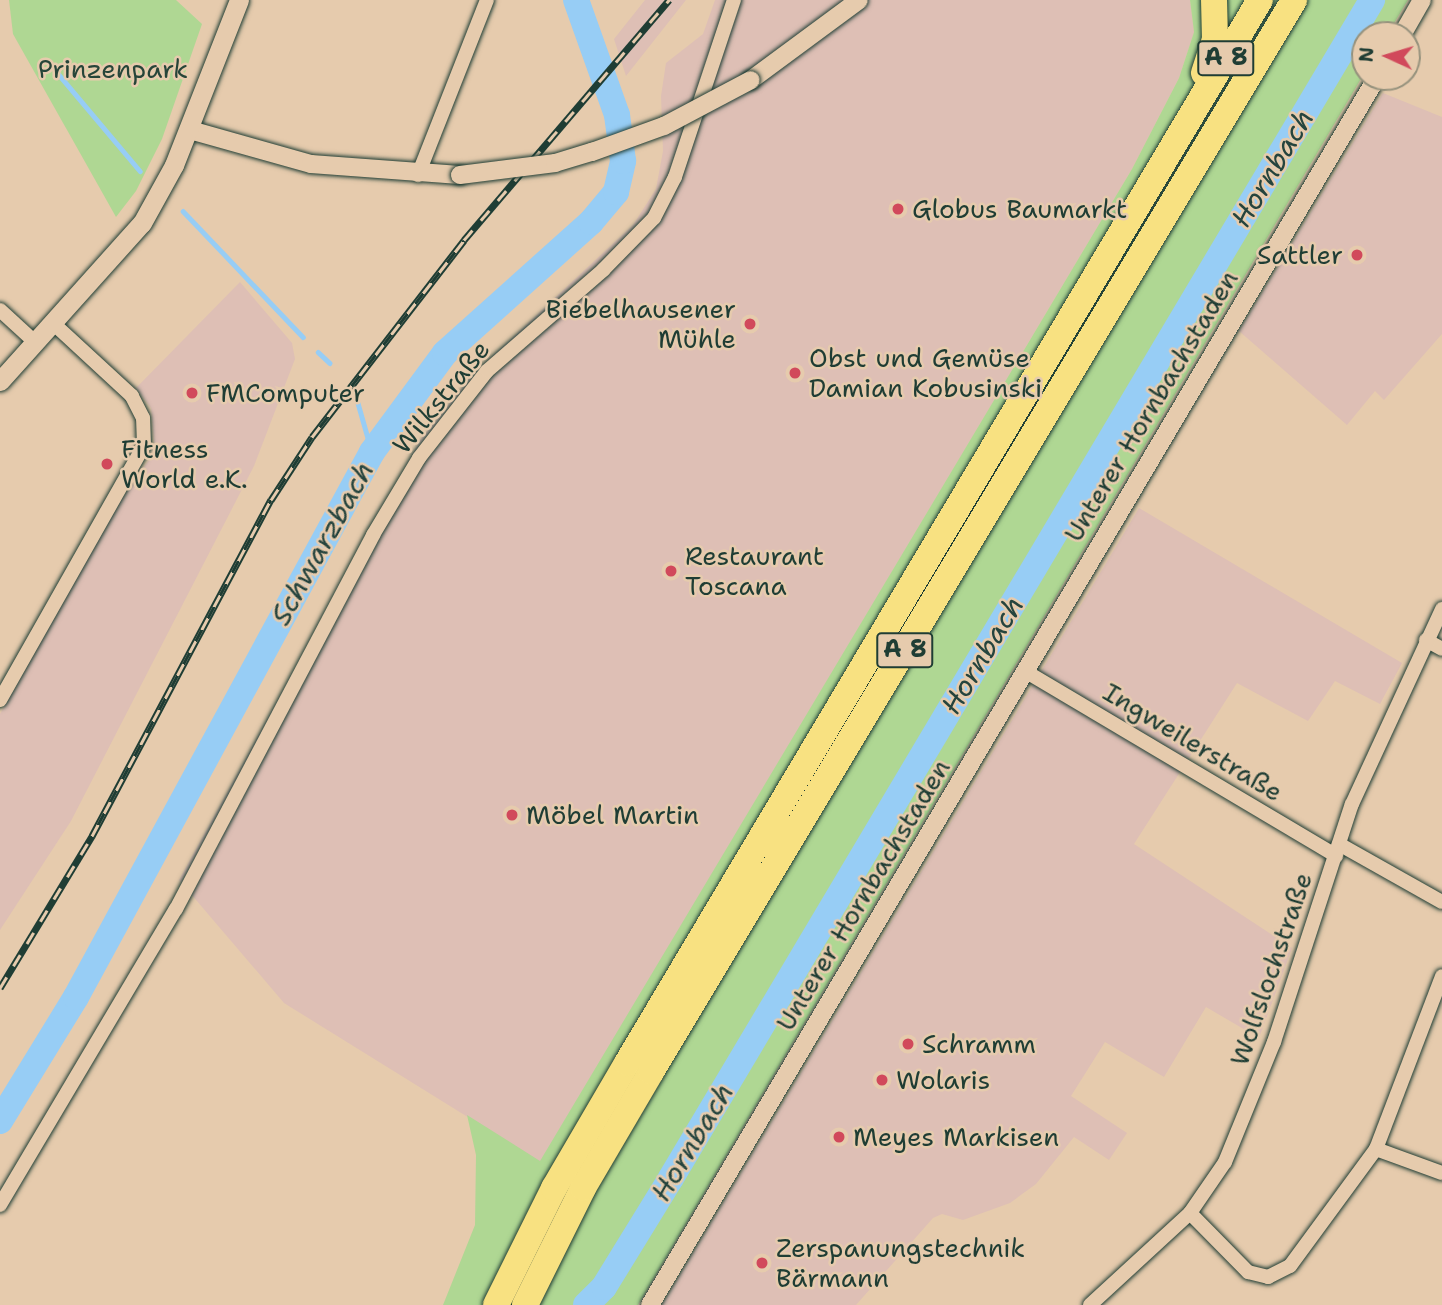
<!DOCTYPE html>
<meta charset="utf-8">
<style>
body{margin:0}
#map{position:relative;width:1442px;height:1305px;overflow:hidden;background:#e6cbad;font-family:"Shantell Sans",sans-serif}
div>[style]{position:absolute}
.built>*{inset:0;background:#debfb5}
.green>*{inset:0;background:#afd793}
.stream>*{height:4.5px;margin:-2.25px;padding:0 2.25px;transform-origin:2.25px;border-radius:2.25px;background:#97cdf5}
.river>*{height:26px;margin:-13px;padding:0 13px;transform-origin:13px;border-radius:13px;background:#97cdf5}
.roads{filter:drop-shadow(0 0 2px #1f3d34) drop-shadow(0 0 2px #1f3d34)}
.minor>*{height:14px;margin:-7px;padding:0 7px;transform-origin:7px;border-radius:7px;background:#e6cbad}
.tertiary>*{height:18px;margin:-9px;padding:0 9px;transform-origin:9px;border-radius:9px;background:#e6cbad}
.secondary>*{height:19px;margin:-9.5px;padding:0 9.5px;transform-origin:9.5px;border-radius:9.5px;background:#e6cbad}
.motorway>*{height:26px;margin:-13px;padding:0 13px;transform-origin:13px;border-radius:13px;background:#f8e181}
.rail>*{height:7px;margin-top:-3.5px;transform-origin:0;background:repeating-linear-gradient(90deg,#e6cbad 0 13px,#1f3d34 0 26px);box-sizing:border-box;border-block:2px solid #1f3d34}
.bridges{filter:drop-shadow(0 0 2px #1f3d34) drop-shadow(0 0 2px #1f3d34)}
.tertiary-bridge>*{height:18px;margin:-9px;padding:0 9px;transform-origin:9px;border-radius:9px;background:#e6cbad}
.dots>*{width:19px;height:19px;translate:-50% -50%;box-sizing:border-box;border:4px solid #e6cbad;border-radius:50%}
span{translate:-50% -50%;white-space:nowrap;text-align:center;line-height:1.15;-webkit-text-stroke:5px #e6cbad;paint-order:stroke}
.shield-label span{padding:2px 5px;background:#e6cbad;border:2px solid;border-radius:5px;-webkit-text-stroke-width:0}
.shield-label{font-size:24px;color:#1f3d34;font-weight:700}
.park-label{font-size:26px;color:#264539}
.poi-label{font-size:26px;color:#1f3d34}
.left{translate:0 -50%;text-align:left}
.right{translate:-100% -50%;text-align:right}
.street-label{font-size:26px;color:#1f3d34}
.water-label{font-size:28px;color:#25443e;font-style:italic}
.north{position:absolute;left:1351px;top:21px;width:70px;height:70px;box-sizing:border-box;background:#e6cbad;border:2px solid #96927d;border-radius:50%;rotate:274deg;font-size:19px;font-weight:700;line-height:28px;text-align:center;color:#1f3d34}
.north::after{content:'';display:block;margin:auto;width:24px;height:32px;background:#d1495b;clip-path:polygon(50% 0,100% 100%,50% 72%,0 100%)}
</style>
<div id="map">
<div class="built">
<div style="clip-path:polygon(645px 0,686px 0,626px 76px,614px 39px)"></div>
<div style="clip-path:polygon(715px 0,1190px 0,1194px 32px,1179px 78px,1132px 169px,540px 1162px,284px 1003px,179px 880px,420px 440px,473px 374px,633px 225px,656px 189px,663px 151px,661px 96px,666px 63px,703px 34px)"></div>
<div style="clip-path:polygon(1383px 93px,1442px 117px,1442px 334px,1384px 400px,1375px 391px,1347px 425px,1239px 331px)"></div>
<div style="clip-path:polygon(240px 282px,292px 343px,295px 359px,254px 466px,71px 821px,0 930px,0 714px,115px 509px,155px 451px,151px 408px,136px 388px)"></div>
<div style="clip-path:polygon(1139px 508px,1402px 663px,1380px 704px,1335px 681px,1308px 721px,1237px 683px,1134px 844px,1292px 948px,1259px 1038px,1206px 1007px,1164px 1077px,1105px 1042px,1071px 1096px,1127px 1133px,1109px 1160px,1074px 1137px,1036px 1184px,1010px 1203px,963px 1220px,942px 1214px,933px 1218px,856px 1305px,662px 1305px)"></div>
</div>
<div class="green">
<div style="clip-path:polygon(9px 0,176px 0,202px 24px,162px 139px,136px 191px,116px 217px,13px 34px)"></div>
<div style="clip-path:polygon(1190px 0,1408px 0,1387px 35px,1365px 35px,1365px 72px,638px 1305px,443px 1305px,475px 1225px,476px 1155px,467px 1115px,540px 1161px,1132px 169px,1179px 78px,1194px 32px)"></div>
</div>
<div class="stream">
<div style="left:55px;top:70px;width:132px;rotate:49.9deg"></div>
<div style="left:183px;top:211px;width:174px;rotate:46.4deg"></div>
<div style="left:318px;top:352px;width:16px;rotate:43deg"></div>
<div style="left:358px;top:403px;width:51px;rotate:74.1deg"></div>
</div>
<div class="river">
<div style="left:0;top:1121px;width:145px;rotate:-58.5deg"></div>
<div style="left:76px;top:997px;width:620px;rotate:-61.49deg"></div>
<div style="left:372px;top:452px;width:123px;rotate:-53.6deg"></div>
<div style="left:445px;top:353px;width:196px;rotate:-41.9deg"></div>
<div style="left:591px;top:222px;width:39px;rotate:-50deg"></div>
<div style="left:616px;top:192px;width:32px;rotate:-77deg"></div>
<div style="left:623px;top:161px;width:46px;rotate:-97.4deg"></div>
<div style="left:617px;top:115px;width:122px;rotate:-109.6deg"></div>
<div style="left:586px;top:1305px;width:25px;rotate:-45deg"></div>
<div style="left:604px;top:1287px;width:128px;rotate:-58.4deg"></div>
<div style="left:671px;top:1178px;width:1371px;rotate:-59.24deg"></div>
</div>
<div class="roads">
<div class="minor">
<div style="left:418px;top:175px;width:188px;rotate:-68.5deg"></div>
<div style="left:0;top:310px;width:49px;rotate:42.5deg"></div>
<div style="left:1426px;top:640px;width:18px;rotate:29deg"></div>
<div style="left:1025px;top:671px;width:362px;rotate:30.7deg"></div>
<div style="left:0;top:700px;width:293px;rotate:-60.5deg"></div>
<div style="left:144px;top:445px;width:27px;rotate:-92deg"></div>
<div style="left:143px;top:418px;width:25px;rotate:-117deg"></div>
<div style="left:132px;top:396px;width:106px;rotate:-137.3deg"></div>
<div style="left:1339px;top:844px;width:118px;rotate:29.4deg"></div>
<div style="left:1376px;top:1149px;width:70px;rotate:20deg"></div>
<div style="left:0;top:1205px;width:344px;rotate:-59.3deg"></div>
<div style="left:176px;top:909px;width:423px;rotate:-62.2deg"></div>
<div style="left:373px;top:535px;width:90px;rotate:-59.1deg"></div>
<div style="left:419px;top:458px;width:110px;rotate:-52deg"></div>
<div style="left:487px;top:371px;width:154px;rotate:-41deg"></div>
<div style="left:603px;top:270px;width:73px;rotate:-45.6deg"></div>
<div style="left:654px;top:218px;width:46px;rotate:-62.9deg"></div>
<div style="left:675px;top:177px;width:187px;rotate:-71.6deg"></div>
<div style="left:1190px;top:1213px;width:83px;rotate:45.5deg"></div>
<div style="left:1248px;top:1272px;width:21px;rotate:14deg"></div>
<div style="left:1268px;top:1277px;width:25px;rotate:-27deg"></div>
<div style="left:1290px;top:1266px;width:145px;rotate:-53.7deg"></div>
<div style="left:1376px;top:1149px;width:185px;rotate:-69.1deg"></div>
<div style="left:1090px;top:1305px;width:136px;rotate:-42.6deg"></div>
<div style="left:1190px;top:1213px;width:62px;rotate:-55.5deg"></div>
<div style="left:1225px;top:1162px;width:130px;rotate:-67.8deg"></div>
<div style="left:1274px;top:1042px;width:250px;rotate:-71.9deg"></div>
<div style="left:1352px;top:804px;width:215px;rotate:-65.2deg"></div>
</div>
<div class="tertiary">
<div style="left:1402px;top:35px;width:40px;rotate:-60.3deg"></div>
<div style="left:751px;top:80px;width:134px;rotate:-36.5deg"></div>
<div style="left:190px;top:130px;width:126px;rotate:15.7deg"></div>
<div style="left:311px;top:164px;width:149px;rotate:4.2deg"></div>
<div style="left:650px;top:1305px;width:1427px;rotate:-59.37deg"></div>
</div>
<div class="secondary">
<div style="left:0;top:381px;width:212px;rotate:-48.1deg"></div>
<div style="left:142px;top:223px;width:66px;rotate:-61.1deg"></div>
<div style="left:174px;top:165px;width:177px;rotate:-68.5deg"></div>
</div>
<div class="motorway">
<div style="left:1204px;top:73px;width:35px;rotate:-72deg"></div>
<div style="left:1215px;top:40px;width:40px;rotate:-91.4deg"></div>
<div style="left:496px;top:1305px;width:131px;rotate:-63.6deg"></div>
<div style="left:554px;top:1188px;width:145px;rotate:-59.7deg"></div>
<div style="left:627px;top:1063px;width:1237px;rotate:-59.23deg"></div>
<div style="left:525px;top:1305px;width:131px;rotate:-63.6deg"></div>
<div style="left:583px;top:1188px;width:134px;rotate:-59.6deg"></div>
<div style="left:651px;top:1072px;width:1250px;rotate:-59.04deg"></div>
</div>
</div>
<div class="rail">
<div style="left:0;top:988px;width:178px;rotate:-58.8deg"></div>
<div style="left:92px;top:836px;width:381px;rotate:-62deg"></div>
<div style="left:271px;top:500px;width:75px;rotate:-56.9deg"></div>
<div style="left:312px;top:437px;width:249px;rotate:-52.3deg"></div>
<div style="left:464px;top:240px;width:316px;rotate:-49.5deg"></div>
</div>
<div class="bridges">
<div class="tertiary-bridge">
<div style="left:460px;top:175px;width:96px;rotate:-7.2deg"></div>
<div style="left:555px;top:163px;width:39px;rotate:-17deg"></div>
<div style="left:592px;top:152px;width:77px;rotate:-19.9deg"></div>
<div style="left:664px;top:126px;width:98px;rotate:-27.9deg"></div>
</div>
</div>
<div class="dots">
<div style="left:898px;top:209px;background:#d1495b"></div>
<div style="left:1357px;top:255px;background:#d1495b"></div>
<div style="left:750px;top:324px;background:#d1495b"></div>
<div style="left:795px;top:373px;background:#d1495b"></div>
<div style="left:192px;top:393px;background:#d1495b"></div>
<div style="left:107px;top:464px;background:#d1495b"></div>
<div style="left:671px;top:571px;background:#d1495b"></div>
<div style="left:512px;top:815px;background:#d1495b"></div>
<div style="left:908px;top:1044px;background:#d1495b"></div>
<div style="left:882px;top:1080px;background:#d1495b"></div>
<div style="left:839px;top:1137px;background:#d1495b"></div>
<div style="left:762px;top:1263px;background:#d1495b"></div>
</div>
<div class="shield-label">
<span style="left:1226px;top:58px">A 8</span>
<span style="left:905px;top:650px">A 8</span>
</div>
<div class="park-label">
<span style="left:113px;top:69px">Prinzenpark</span>
</div>
<div class="poi-label">
<span class="left" style="left:912px;top:209px">Globus Baumarkt</span>
<span class="right" style="left:1343px;top:255px">Sattler</span>
<span class="right" style="left:736px;top:324px">Biebelhausener<br>Mühle</span>
<span class="left" style="left:809px;top:373px">Obst und Gemüse<br>Damian Kobusinski</span>
<span class="left" style="left:206px;top:393px">FMComputer</span>
<span class="left" style="left:121px;top:464px">Fitness<br>World e.K.</span>
<span class="left" style="left:685px;top:571px">Restaurant<br>Toscana</span>
<span class="left" style="left:526px;top:815px">Möbel Martin</span>
<span class="left" style="left:922px;top:1044px">Schramm</span>
<span class="left" style="left:896px;top:1080px">Wolaris</span>
<span class="left" style="left:853px;top:1137px">Meyes Markisen</span>
<span class="left" style="left:776px;top:1263px">Zerspanungstechnik<br>Bärmann</span>
</div>
<div class="street-label">
<span style="left:441px;top:397px;rotate:-51deg">Wilkstraße</span>
<span style="left:1151px;top:406px;rotate:-59deg">Unterer Hornbachstaden</span>
<span style="left:1193px;top:742px;rotate:31deg">Ingweilerstraße</span>
<span style="left:863px;top:895px;rotate:-59deg">Unterer Hornbachstaden</span>
<span style="left:1271px;top:969px;rotate:-71deg">Wolfslochstraße</span>
</div>
<div class="water-label">
<span style="left:1272px;top:168px;rotate:-59deg">Hornbach</span>
<span style="left:322px;top:543px;rotate:-61deg">Schwarzbach</span>
<span style="left:982px;top:655px;rotate:-59deg">Hornbach</span>
<span style="left:692px;top:1142px;rotate:-59deg">Hornbach</span>
</div>
<div class="north">N</div>
</div>
